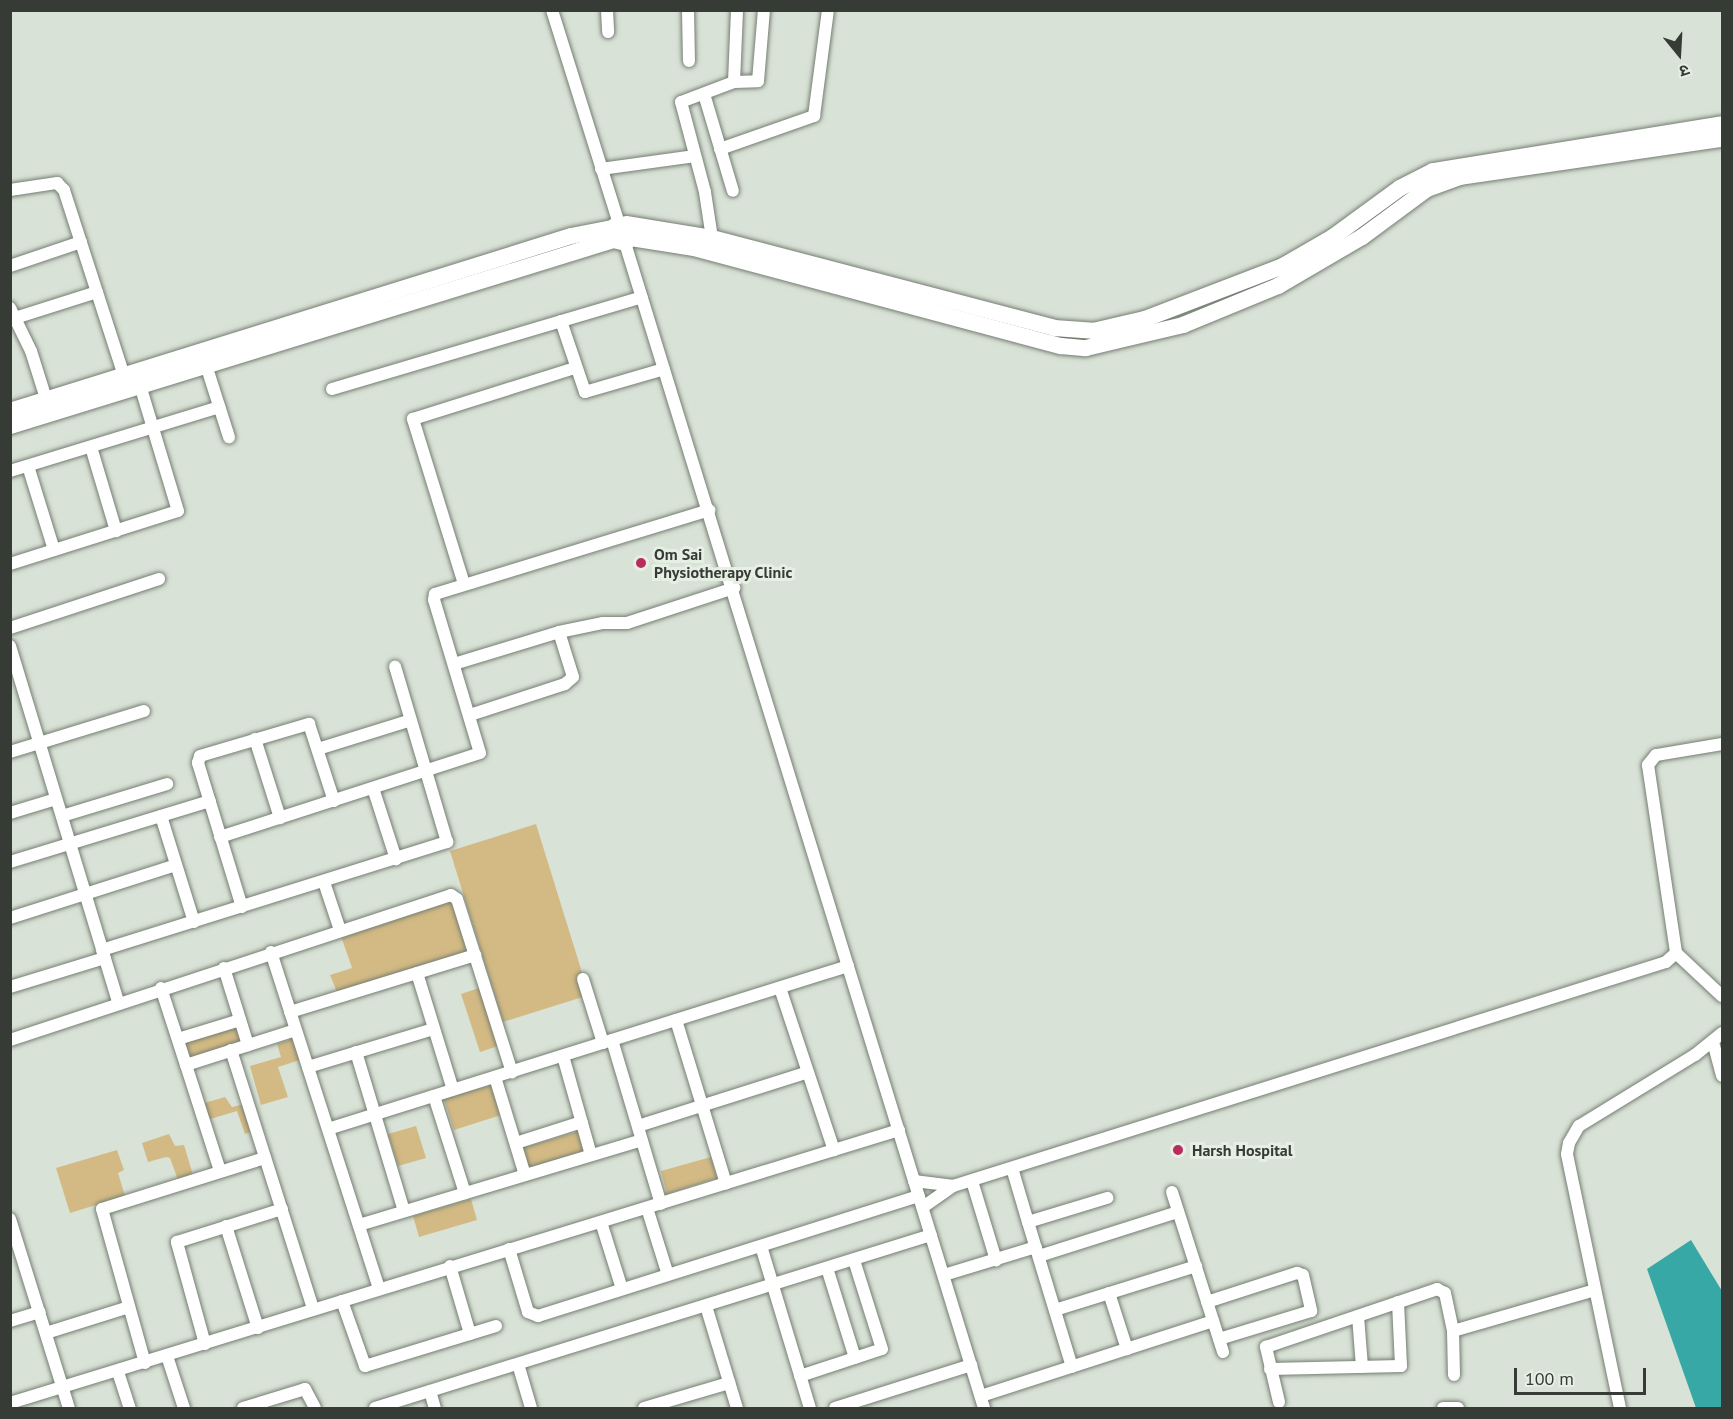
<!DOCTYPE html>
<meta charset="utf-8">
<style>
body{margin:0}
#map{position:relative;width:1733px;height:1419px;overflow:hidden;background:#d9e2d6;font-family:"PT Sans","Noto Sans Devanagari",sans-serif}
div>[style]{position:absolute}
.green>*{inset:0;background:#d3ba84}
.water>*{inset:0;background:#38a8a7}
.roads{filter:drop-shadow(0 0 2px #757e73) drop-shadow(0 0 2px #757e73)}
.minor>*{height:12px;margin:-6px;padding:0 6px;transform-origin:6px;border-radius:6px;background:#fff}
.major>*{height:16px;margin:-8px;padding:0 8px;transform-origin:8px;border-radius:8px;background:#fff}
.dots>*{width:16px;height:16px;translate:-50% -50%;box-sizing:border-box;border:3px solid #e6efe4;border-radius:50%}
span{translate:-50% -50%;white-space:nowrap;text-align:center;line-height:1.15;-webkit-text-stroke:6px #e6efe4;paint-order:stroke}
.poi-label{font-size:16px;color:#373b36;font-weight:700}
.left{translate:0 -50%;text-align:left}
.frame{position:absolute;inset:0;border:12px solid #373b36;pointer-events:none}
.north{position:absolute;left:1649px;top:24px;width:60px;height:60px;-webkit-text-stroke:4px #e6efe4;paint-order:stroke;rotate:162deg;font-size:16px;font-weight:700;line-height:24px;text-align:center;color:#373b36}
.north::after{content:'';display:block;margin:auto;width:21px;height:27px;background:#373b36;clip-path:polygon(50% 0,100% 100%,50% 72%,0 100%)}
.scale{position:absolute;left:1514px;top:1368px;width:132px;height:27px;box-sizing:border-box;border:3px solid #373b36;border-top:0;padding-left:8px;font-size:18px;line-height:21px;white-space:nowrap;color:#373b36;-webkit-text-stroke:4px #e6efe4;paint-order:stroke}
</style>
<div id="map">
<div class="green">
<div style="clip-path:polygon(536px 824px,589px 995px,503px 1022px,450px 851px)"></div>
<div style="clip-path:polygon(453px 901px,470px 953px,337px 992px,330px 975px,352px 968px,341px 936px)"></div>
<div style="clip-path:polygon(479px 988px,498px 1046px,480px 1052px,461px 994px)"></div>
<div style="clip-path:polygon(243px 1023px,248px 1041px,190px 1059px,185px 1042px)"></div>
<div style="clip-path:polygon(300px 1036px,306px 1058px,278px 1067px,288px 1097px,261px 1105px,250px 1066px,281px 1057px,277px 1044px)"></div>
<div style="clip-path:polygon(491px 1085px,501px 1115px,454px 1130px,444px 1099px)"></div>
<div style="clip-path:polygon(225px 1097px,232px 1107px,253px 1102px,261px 1129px,245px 1134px,237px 1111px,207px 1120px,201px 1104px)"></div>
<div style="clip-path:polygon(416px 1126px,426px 1158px,398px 1166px,388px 1134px)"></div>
<div style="clip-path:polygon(580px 1131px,586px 1152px,528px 1169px,522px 1148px)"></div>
<div style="clip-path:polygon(169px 1134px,175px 1146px,184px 1145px,193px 1175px,178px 1180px,170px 1158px,166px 1157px,148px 1162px,142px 1143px)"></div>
<div style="clip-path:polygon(117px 1150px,124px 1170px,118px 1173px,125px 1196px,70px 1213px,56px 1168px)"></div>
<div style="clip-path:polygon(711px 1157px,717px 1178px,667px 1194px,661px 1171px)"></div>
<div style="clip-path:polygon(471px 1199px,477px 1220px,419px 1237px,413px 1216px)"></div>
</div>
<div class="water">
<div style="clip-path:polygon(1691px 1240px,1722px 1291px,1722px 1408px,1696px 1408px,1647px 1269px)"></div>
</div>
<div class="roads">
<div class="minor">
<div style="left:552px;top:10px;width:224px;rotate:72.6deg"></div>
<div style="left:607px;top:10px;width:22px;rotate:87deg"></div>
<div style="left:688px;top:10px;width:51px;rotate:88.9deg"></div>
<div style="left:734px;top:82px;width:72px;rotate:-87.6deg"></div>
<div style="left:704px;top:94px;width:101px;rotate:73.4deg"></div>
<div style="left:720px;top:149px;width:100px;rotate:-19.3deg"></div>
<div style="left:814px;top:116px;width:107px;rotate:-82.5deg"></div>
<div style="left:601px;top:169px;width:95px;rotate:-7.9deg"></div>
<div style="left:10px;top:190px;width:48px;rotate:-8.5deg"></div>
<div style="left:57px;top:183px;width:10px;rotate:45deg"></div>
<div style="left:64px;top:190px;width:195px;rotate:72.1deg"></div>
<div style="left:712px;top:238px;width:47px;rotate:-98.7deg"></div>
<div style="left:705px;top:192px;width:93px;rotate:-104.9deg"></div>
<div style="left:681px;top:102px;width:57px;rotate:-20.7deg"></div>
<div style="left:734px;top:82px;width:24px;rotate:-2deg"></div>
<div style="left:758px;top:81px;width:71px;rotate:-85.2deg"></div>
<div style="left:625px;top:243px;width:1219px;rotate:72.87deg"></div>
<div style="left:10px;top:266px;width:75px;rotate:-18.7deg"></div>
<div style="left:10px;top:308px;width:48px;rotate:64deg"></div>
<div style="left:31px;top:351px;width:60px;rotate:72.5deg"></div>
<div style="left:15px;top:318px;width:86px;rotate:-17.6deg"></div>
<div style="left:561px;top:321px;width:75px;rotate:71.3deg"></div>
<div style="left:585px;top:392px;width:82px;rotate:-16.2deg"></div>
<div style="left:206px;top:365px;width:76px;rotate:72.3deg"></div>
<div style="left:332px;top:389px;width:323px;rotate:-16.5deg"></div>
<div style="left:91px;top:447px;width:88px;rotate:73.4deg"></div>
<div style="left:28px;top:466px;width:88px;rotate:72.8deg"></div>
<div style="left:10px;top:471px;width:219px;rotate:-17deg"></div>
<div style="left:10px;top:564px;width:176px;rotate:-17.5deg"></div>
<div style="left:178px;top:511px;width:132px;rotate:-106.8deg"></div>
<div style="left:464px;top:584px;width:173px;rotate:-107.2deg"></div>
<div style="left:413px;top:419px;width:170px;rotate:-17.5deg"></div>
<div style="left:10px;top:628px;width:157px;rotate:-18.2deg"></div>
<div style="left:559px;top:632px;width:45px;rotate:-11.6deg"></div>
<div style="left:603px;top:623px;width:24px"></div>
<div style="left:627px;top:623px;width:113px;rotate:-18.1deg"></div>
<div style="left:10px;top:646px;width:372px;rotate:73.1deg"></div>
<div style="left:454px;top:664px;width:110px;rotate:-16.9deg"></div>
<div style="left:559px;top:632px;width:47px;rotate:72.7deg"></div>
<div style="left:573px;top:677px;width:11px;rotate:139deg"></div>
<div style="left:565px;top:684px;width:100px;rotate:161.9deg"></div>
<div style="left:255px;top:739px;width:83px;rotate:72.4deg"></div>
<div style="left:1722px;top:744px;width:67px;rotate:170.5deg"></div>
<div style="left:1656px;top:755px;width:13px;rotate:129deg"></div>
<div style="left:1648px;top:765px;width:190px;rotate:81.5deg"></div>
<div style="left:1676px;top:953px;width:63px;rotate:43.1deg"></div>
<div style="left:318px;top:749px;width:97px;rotate:-17.3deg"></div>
<div style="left:10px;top:752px;width:140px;rotate:-17deg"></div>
<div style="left:373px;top:788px;width:75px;rotate:72.1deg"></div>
<div style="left:10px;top:813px;width:48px;rotate:-16.9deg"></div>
<div style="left:62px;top:816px;width:110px;rotate:-16.9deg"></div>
<div style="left:161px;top:816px;width:111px;rotate:72.7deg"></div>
<div style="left:220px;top:837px;width:273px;rotate:-17.9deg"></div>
<div style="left:480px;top:753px;width:160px;rotate:-106.7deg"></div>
<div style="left:434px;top:600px;width:6px;rotate:-81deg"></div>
<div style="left:435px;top:594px;width:287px;rotate:-17deg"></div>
<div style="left:10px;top:862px;width:209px;rotate:-17deg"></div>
<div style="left:324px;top:882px;width:51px;rotate:71.6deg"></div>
<div style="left:242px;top:907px;width:151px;rotate:-107deg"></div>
<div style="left:198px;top:763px;width:7px;rotate:-74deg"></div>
<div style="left:200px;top:756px;width:114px;rotate:-16.4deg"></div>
<div style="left:309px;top:724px;width:81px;rotate:72deg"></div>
<div style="left:10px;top:918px;width:174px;rotate:-17.7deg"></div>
<div style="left:102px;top:950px;width:362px;rotate:-17.4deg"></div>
<div style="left:447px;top:842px;width:183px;rotate:-106.5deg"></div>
<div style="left:271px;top:952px;width:354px;rotate:72.2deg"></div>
<div style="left:224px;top:968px;width:81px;rotate:72.7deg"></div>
<div style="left:417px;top:973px;width:122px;rotate:72.9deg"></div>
<div style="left:583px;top:979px;width:67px;rotate:72.6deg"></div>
<div style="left:10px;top:987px;width:99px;rotate:-17deg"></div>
<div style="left:161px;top:988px;width:81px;rotate:72deg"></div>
<div style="left:186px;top:1065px;width:115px;rotate:-17.7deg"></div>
<div style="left:780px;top:988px;width:171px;rotate:71.6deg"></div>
<div style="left:290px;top:1012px;width:194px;rotate:-17.1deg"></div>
<div style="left:676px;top:1020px;width:171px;rotate:73deg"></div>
<div style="left:178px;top:1039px;width:65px;rotate:-17deg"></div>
<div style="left:10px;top:1040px;width:464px;rotate:-18.2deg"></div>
<div style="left:451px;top:895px;width:7px;rotate:34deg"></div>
<div style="left:457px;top:899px;width:182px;rotate:72.4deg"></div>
<div style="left:612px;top:1040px;width:171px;rotate:73.4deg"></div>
<div style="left:1713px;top:1042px;width:35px;rotate:75deg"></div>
<div style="left:231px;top:1050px;width:272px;rotate:72.4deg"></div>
<div style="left:356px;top:1052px;width:166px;rotate:73.2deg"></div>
<div style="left:563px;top:1056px;width:103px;rotate:74.2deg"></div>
<div style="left:186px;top:1065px;width:111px;rotate:72.2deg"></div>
<div style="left:308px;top:1067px;width:131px;rotate:-16.9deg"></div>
<div style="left:495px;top:1077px;width:102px;rotate:73deg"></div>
<div style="left:434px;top:1096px;width:102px;rotate:72.3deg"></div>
<div style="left:638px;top:1126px;width:178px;rotate:-17.6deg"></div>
<div style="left:328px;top:1129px;width:545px;rotate:-17.4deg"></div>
<div style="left:516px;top:1143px;width:69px;rotate:-17.7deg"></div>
<div style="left:1012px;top:1168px;width:56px;rotate:73.5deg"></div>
<div style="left:914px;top:1181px;width:38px;rotate:7deg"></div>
<div style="left:972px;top:1181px;width:83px;rotate:73.1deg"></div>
<div style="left:1172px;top:1192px;width:168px;rotate:72.3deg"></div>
<div style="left:923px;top:1207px;width:37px;rotate:-35deg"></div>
<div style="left:953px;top:1186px;width:747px;rotate:-17.44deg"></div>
<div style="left:1666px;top:962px;width:13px;rotate:-42deg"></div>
<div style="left:647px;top:1208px;width:70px;rotate:72.6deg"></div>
<div style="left:10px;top:1219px;width:198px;rotate:72.7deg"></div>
<div style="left:601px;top:1222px;width:70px;rotate:72.6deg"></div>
<div style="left:359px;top:1225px;width:295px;rotate:-16.7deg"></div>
<div style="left:226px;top:1226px;width:107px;rotate:72.6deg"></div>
<div style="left:761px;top:1246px;width:169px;rotate:73.2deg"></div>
<div style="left:509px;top:1249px;width:66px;rotate:73.2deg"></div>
<div style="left:528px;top:1312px;width:11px;rotate:22deg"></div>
<div style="left:538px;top:1316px;width:399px;rotate:-17.5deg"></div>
<div style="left:1039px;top:1256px;width:146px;rotate:-17.6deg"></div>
<div style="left:450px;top:1266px;width:71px;rotate:73.6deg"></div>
<div style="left:827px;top:1268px;width:94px;rotate:72.7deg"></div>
<div style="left:944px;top:1275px;width:96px;rotate:-16.9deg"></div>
<div style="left:1109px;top:1293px;width:59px;rotate:72.2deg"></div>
<div style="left:342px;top:1301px;width:69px;rotate:70.5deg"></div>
<div style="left:365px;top:1366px;width:137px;rotate:-17deg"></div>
<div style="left:1207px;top:1302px;width:95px;rotate:-17.9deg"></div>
<div style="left:1297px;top:1273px;width:6px;rotate:18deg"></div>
<div style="left:1303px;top:1275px;width:37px;rotate:77deg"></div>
<div style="left:1311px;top:1311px;width:96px;rotate:163.1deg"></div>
<div style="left:706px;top:1306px;width:107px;rotate:73.1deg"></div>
<div style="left:1055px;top:1310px;width:148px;rotate:-17.3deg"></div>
<div style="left:1358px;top:1316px;width:51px;rotate:85.5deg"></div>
<div style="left:10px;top:1321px;width:31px;rotate:-17deg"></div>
<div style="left:1453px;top:1331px;width:148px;rotate:-16.1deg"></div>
<div style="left:46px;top:1333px;width:87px;rotate:-17.4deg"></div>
<div style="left:205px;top:1344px;width:106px;rotate:-105.4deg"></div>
<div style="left:177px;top:1242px;width:110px;rotate:-17.4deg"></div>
<div style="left:167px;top:1356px;width:55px;rotate:71.9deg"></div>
<div style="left:145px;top:1363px;width:160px;rotate:-105.6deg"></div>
<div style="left:102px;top:1209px;width:171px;rotate:-17.4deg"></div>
<div style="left:518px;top:1364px;width:46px;rotate:73.5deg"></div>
<div style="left:1072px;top:1367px;width:152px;rotate:-106.9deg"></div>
<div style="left:1028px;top:1222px;width:83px;rotate:-16.9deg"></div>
<div style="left:1270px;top:1369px;width:131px;rotate:-1.3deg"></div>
<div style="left:1401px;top:1366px;width:64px;rotate:-92.7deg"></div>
<div style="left:118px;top:1372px;width:38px;rotate:72deg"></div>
<div style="left:800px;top:1376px;width:86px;rotate:-18.2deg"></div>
<div style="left:882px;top:1349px;width:93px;rotate:-107.5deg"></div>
<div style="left:430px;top:1391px;width:18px;rotate:74deg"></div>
<div style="left:981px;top:1396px;width:244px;rotate:-17.9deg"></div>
<div style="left:1279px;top:1402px;width:57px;rotate:-103.3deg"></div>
<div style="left:1266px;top:1347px;width:181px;rotate:-18.7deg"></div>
<div style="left:1437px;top:1289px;width:9px;rotate:27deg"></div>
<div style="left:1445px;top:1293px;width:39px;rotate:78deg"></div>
<div style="left:1453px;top:1331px;width:44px;rotate:88.7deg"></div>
<div style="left:10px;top:1403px;width:930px;rotate:-17.07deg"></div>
<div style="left:243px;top:1408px;width:65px;rotate:-17deg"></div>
<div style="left:305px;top:1389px;width:21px;rotate:62deg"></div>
<div style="left:375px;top:1408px;width:582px;rotate:-17.28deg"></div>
<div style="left:644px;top:1408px;width:89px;rotate:-16.4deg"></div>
<div style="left:835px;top:1408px;width:143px;rotate:-17.5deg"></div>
<div style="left:1443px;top:1408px;width:15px"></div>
<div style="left:1620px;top:1408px;width:259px;rotate:-101.8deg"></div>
<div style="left:1567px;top:1154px;width:11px;rotate:-80deg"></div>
<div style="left:1569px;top:1143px;width:20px;rotate:-60deg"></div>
<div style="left:1579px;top:1126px;width:136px;rotate:-31.5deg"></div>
<div style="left:1695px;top:1055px;width:35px;rotate:-39deg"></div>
</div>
<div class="major">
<div style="left:626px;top:224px;width:87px;rotate:9.2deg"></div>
<div style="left:712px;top:238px;width:354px;rotate:14.7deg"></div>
<div style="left:1054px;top:328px;width:39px;rotate:4deg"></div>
<div style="left:1093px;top:331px;width:53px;rotate:-13deg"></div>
<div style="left:1145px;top:319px;width:148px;rotate:-21deg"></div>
<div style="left:1283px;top:266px;width:58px;rotate:-30.1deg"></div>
<div style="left:1333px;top:237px;width:83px;rotate:-36.2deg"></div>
<div style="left:1400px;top:188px;width:37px;rotate:-27deg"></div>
<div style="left:1433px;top:171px;width:293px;rotate:-9.2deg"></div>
<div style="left:631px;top:238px;width:64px;rotate:9deg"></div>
<div style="left:694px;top:248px;width:380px;rotate:15deg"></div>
<div style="left:1061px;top:346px;width:25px;rotate:5deg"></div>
<div style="left:1086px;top:348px;width:100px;rotate:-13.3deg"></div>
<div style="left:1183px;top:325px;width:103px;rotate:-22.3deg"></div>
<div style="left:1278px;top:286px;width:97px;rotate:-30.3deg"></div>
<div style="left:1362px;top:237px;width:81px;rotate:-36.4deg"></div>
<div style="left:1427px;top:189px;width:35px;rotate:-20deg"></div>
<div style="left:1460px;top:177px;width:265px;rotate:-8.3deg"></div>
<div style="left:10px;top:411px;width:588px;rotate:-17.32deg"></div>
<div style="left:571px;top:236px;width:43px;rotate:-10.8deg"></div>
<div style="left:10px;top:426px;width:632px;rotate:-17.12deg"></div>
<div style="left:614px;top:240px;width:11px;rotate:15deg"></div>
<div style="left:625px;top:243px;width:8px;rotate:-40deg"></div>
<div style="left:631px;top:238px;width:11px;rotate:-95deg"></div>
<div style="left:630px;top:227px;width:15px;rotate:-176deg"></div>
<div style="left:615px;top:226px;width:8px;rotate:113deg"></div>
<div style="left:612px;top:233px;width:7px;rotate:74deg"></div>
</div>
</div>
<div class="dots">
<div style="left:641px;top:563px;background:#ba2c5d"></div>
<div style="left:1178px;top:1150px;background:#ba2c5d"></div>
</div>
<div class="poi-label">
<span class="left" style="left:654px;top:563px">Om Sai<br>Physiotherapy Clinic</span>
<span class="left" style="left:1192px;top:1150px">Harsh Hospital</span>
</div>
<div class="frame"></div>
<div class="north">उ</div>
<div class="scale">100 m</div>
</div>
